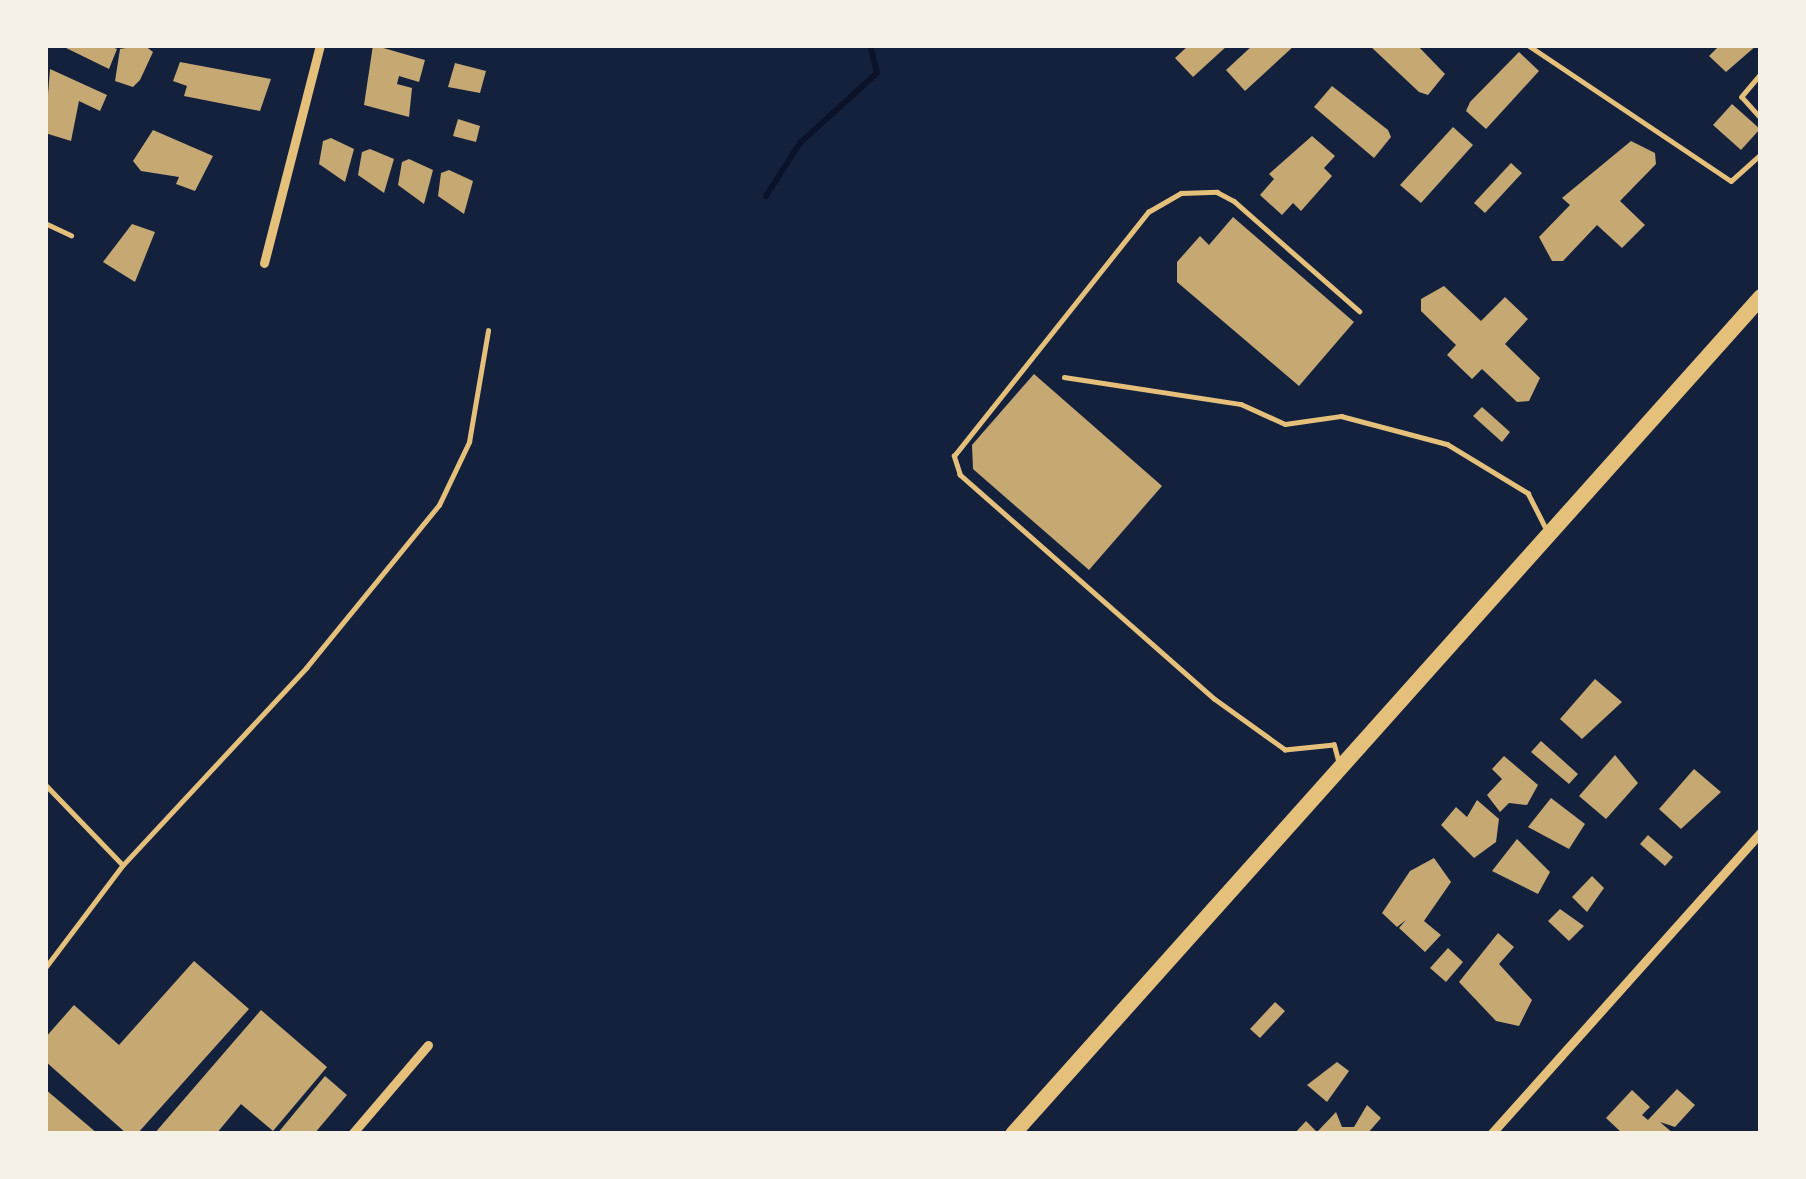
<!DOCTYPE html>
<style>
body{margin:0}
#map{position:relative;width:1806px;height:1179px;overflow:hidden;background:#14213d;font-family:Quicksand,sans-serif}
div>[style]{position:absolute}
.stream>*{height:6px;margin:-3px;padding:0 3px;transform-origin:3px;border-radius:3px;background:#0b132b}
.building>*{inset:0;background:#c6a872}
.service>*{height:4.5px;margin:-2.25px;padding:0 2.25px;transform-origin:2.25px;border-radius:2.25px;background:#e5c07b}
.minor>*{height:9px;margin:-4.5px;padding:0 4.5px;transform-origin:4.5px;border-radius:4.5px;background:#e5c07b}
.trunk>*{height:16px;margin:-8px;padding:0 8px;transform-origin:8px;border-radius:8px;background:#e5c07b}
span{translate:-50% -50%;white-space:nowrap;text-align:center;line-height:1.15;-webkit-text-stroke:12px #f6f1e7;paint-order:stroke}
.frame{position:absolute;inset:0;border:48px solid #f6f1e7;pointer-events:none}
</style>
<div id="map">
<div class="stream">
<div style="left:766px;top:196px;width:63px;rotate:-57.3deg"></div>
<div style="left:800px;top:143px;width:104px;rotate:-42.3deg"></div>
<div style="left:877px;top:73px;width:29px;rotate:-104deg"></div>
</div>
<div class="building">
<div style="clip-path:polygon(60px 45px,107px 45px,117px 49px,109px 69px)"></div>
<div style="clip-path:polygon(144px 45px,153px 52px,140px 80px,133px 87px,115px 81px,120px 49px)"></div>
<div style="clip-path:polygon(373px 45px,425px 60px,419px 82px,399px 76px,397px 84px,412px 88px,409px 117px,364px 105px)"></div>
<div style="clip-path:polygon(1189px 45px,1228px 45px,1193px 77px,1175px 58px)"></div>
<div style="clip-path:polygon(1253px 45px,1295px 45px,1245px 91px,1226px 70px)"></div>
<div style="clip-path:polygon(1369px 45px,1417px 45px,1445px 74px,1428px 95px,1419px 92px)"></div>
<div style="clip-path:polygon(1720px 45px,1757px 45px,1726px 72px,1709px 56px)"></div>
<div style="clip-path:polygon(1519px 52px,1539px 71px,1486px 129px,1466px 111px,1470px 102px)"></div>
<div style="clip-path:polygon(180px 62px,271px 79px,260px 111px,184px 96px,187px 86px,173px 81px)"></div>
<div style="clip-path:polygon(455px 63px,486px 71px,480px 93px,448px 87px)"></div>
<div style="clip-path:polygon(50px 69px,107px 95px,100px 111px,79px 101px,71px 141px,45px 133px)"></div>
<div style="clip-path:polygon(1332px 86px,1388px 130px,1391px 137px,1374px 158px,1314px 107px)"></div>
<div style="clip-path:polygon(1732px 104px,1760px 129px,1741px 150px,1713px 125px)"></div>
<div style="clip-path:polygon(458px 119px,480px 126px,476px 142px,453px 136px)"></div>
<div style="clip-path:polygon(1453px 127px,1473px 145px,1421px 203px,1400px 185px)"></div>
<div style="clip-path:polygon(153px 130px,213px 156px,195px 191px,176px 184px,179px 177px,141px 171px,133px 161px)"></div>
<div style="clip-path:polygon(1312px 136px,1335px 156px,1324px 168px,1332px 176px,1301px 211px,1293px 203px,1282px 215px,1260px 195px,1274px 179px,1269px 174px)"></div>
<div style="clip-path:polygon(331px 138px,354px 149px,345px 182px,319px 164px,323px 141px)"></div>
<div style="clip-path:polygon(1631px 141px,1655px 153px,1656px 164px,1620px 201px,1645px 225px,1622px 248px,1597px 225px,1563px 261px,1552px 261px,1539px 237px,1570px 205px,1562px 198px)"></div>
<div style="clip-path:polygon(370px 149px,394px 159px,384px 193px,358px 175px,362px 152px)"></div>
<div style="clip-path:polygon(409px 159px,433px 170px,424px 204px,398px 185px,402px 162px)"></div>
<div style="clip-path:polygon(1511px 163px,1522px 173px,1485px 213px,1474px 203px)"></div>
<div style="clip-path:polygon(449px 170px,473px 181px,464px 214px,438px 196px,441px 173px)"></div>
<div style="clip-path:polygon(1233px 217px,1354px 322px,1299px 386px,1177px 282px,1177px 262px,1200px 236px,1209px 245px)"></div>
<div style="clip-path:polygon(132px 224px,155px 232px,135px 282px,103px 262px)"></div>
<div style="clip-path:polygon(1444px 286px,1481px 321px,1505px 297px,1528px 319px,1505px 344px,1540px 378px,1529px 401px,1517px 402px,1482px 369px,1472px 379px,1447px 355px,1456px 345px,1421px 311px,1421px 299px)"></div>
<div style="clip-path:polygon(1034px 374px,1162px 486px,1089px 570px,973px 469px,972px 445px)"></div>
<div style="clip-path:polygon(1482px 407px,1510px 432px,1502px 442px,1473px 416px)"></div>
<div style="clip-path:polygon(1595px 679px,1622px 702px,1582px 739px,1560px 719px)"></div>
<div style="clip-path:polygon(1541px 741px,1578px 774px,1569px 784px,1531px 752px)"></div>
<div style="clip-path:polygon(1615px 755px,1638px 783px,1606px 819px,1579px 796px)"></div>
<div style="clip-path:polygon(1504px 756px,1538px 785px,1527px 805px,1509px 803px,1500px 812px,1487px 795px,1502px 779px,1492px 769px)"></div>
<div style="clip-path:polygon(1694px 769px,1721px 792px,1681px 829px,1659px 809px)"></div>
<div style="clip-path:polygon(1551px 798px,1585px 824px,1569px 849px,1528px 827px)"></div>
<div style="clip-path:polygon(1477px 800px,1499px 819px,1496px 842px,1474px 858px,1441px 825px,1456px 807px,1467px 817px)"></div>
<div style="clip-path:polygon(1648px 835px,1673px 857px,1665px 866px,1640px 844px)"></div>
<div style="clip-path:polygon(1517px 839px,1550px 872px,1538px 894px,1492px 871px)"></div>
<div style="clip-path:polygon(1434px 858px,1451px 882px,1424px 921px,1441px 935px,1425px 952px,1399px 928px,1406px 920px,1397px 927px,1382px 913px,1410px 871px)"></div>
<div style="clip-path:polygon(1592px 876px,1604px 888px,1587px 912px,1572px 897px)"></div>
<div style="clip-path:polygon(1560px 909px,1584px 926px,1569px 941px,1548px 921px)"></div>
<div style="clip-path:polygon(1498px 933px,1514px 947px,1499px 964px,1532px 1000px,1519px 1026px,1496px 1021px,1459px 982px)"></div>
<div style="clip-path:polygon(1448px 948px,1463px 962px,1446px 982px,1430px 968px)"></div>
<div style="clip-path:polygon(194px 961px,249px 1009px,137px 1134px,127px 1134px,45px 1061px,45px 1038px,74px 1005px,119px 1045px)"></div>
<div style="clip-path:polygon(1275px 1002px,1285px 1011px,1260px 1038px,1250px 1029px)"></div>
<div style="clip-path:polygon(261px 1010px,327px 1067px,273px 1131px,241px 1104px,216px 1134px,154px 1134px)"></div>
<div style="clip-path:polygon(1337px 1062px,1349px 1071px,1327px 1102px,1307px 1085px)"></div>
<div style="clip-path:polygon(325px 1076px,347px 1095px,314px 1134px,277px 1134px)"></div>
<div style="clip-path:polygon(45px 1089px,98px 1134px,45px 1134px)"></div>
<div style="clip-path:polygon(1677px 1089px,1695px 1105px,1675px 1127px,1660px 1122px,1674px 1134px,1623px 1134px,1606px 1118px,1632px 1090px,1650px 1107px,1642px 1115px,1648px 1120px)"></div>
<div style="clip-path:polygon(1367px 1105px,1381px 1118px,1368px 1133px,1294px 1134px,1306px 1121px,1317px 1132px,1336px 1112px,1342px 1127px,1354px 1127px)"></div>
</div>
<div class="service">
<div style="left:1528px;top:45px;width:244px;rotate:33.8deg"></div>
<div style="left:1731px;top:181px;width:40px;rotate:-42deg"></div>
<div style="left:1761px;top:74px;width:30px;rotate:130deg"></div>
<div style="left:1742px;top:97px;width:28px;rotate:48deg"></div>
<div style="left:45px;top:223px;width:29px;rotate:25deg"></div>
<div style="left:1064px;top:377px;width:179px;rotate:8.7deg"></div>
<div style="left:1241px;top:404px;width:48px;rotate:24.4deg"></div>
<div style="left:1285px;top:424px;width:57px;rotate:-8.1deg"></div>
<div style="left:1341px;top:416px;width:110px;rotate:14.8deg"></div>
<div style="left:1447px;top:444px;width:95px;rotate:31.2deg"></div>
<div style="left:1528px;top:493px;width:39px;rotate:63deg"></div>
<div style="left:1339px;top:764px;width:20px;rotate:-105deg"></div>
<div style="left:1334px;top:745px;width:49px;rotate:174.2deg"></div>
<div style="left:1285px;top:750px;width:87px;rotate:-144.3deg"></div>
<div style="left:1214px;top:699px;width:339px;rotate:-138.6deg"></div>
<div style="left:960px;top:475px;width:20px;rotate:-108deg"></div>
<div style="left:954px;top:456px;width:312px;rotate:-51.5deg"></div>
<div style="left:1148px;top:212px;width:38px;rotate:-30deg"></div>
<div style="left:1181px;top:193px;width:36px;rotate:-2deg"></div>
<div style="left:1217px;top:192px;width:19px;rotate:28deg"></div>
<div style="left:1234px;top:201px;width:167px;rotate:41.3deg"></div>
<div style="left:45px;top:784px;width:112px;rotate:46.1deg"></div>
<div style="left:45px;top:968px;width:129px;rotate:-52.9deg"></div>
<div style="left:123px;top:865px;width:269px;rotate:-47.1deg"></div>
<div style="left:306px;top:668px;width:210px;rotate:-50.8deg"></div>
<div style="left:439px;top:505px;width:70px;rotate:-64.5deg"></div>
<div style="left:469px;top:442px;width:113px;rotate:-80.3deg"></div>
</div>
<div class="minor">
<div style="left:264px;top:263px;width:225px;rotate:-75.6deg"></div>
<div style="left:352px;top:1134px;width:117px;rotate:-49.5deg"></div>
<div style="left:1491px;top:1134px;width:405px;rotate:-48.2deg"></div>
</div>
<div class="trunk">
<div style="left:1013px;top:1134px;width:1123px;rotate:-48.21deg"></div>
</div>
<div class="frame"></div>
</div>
